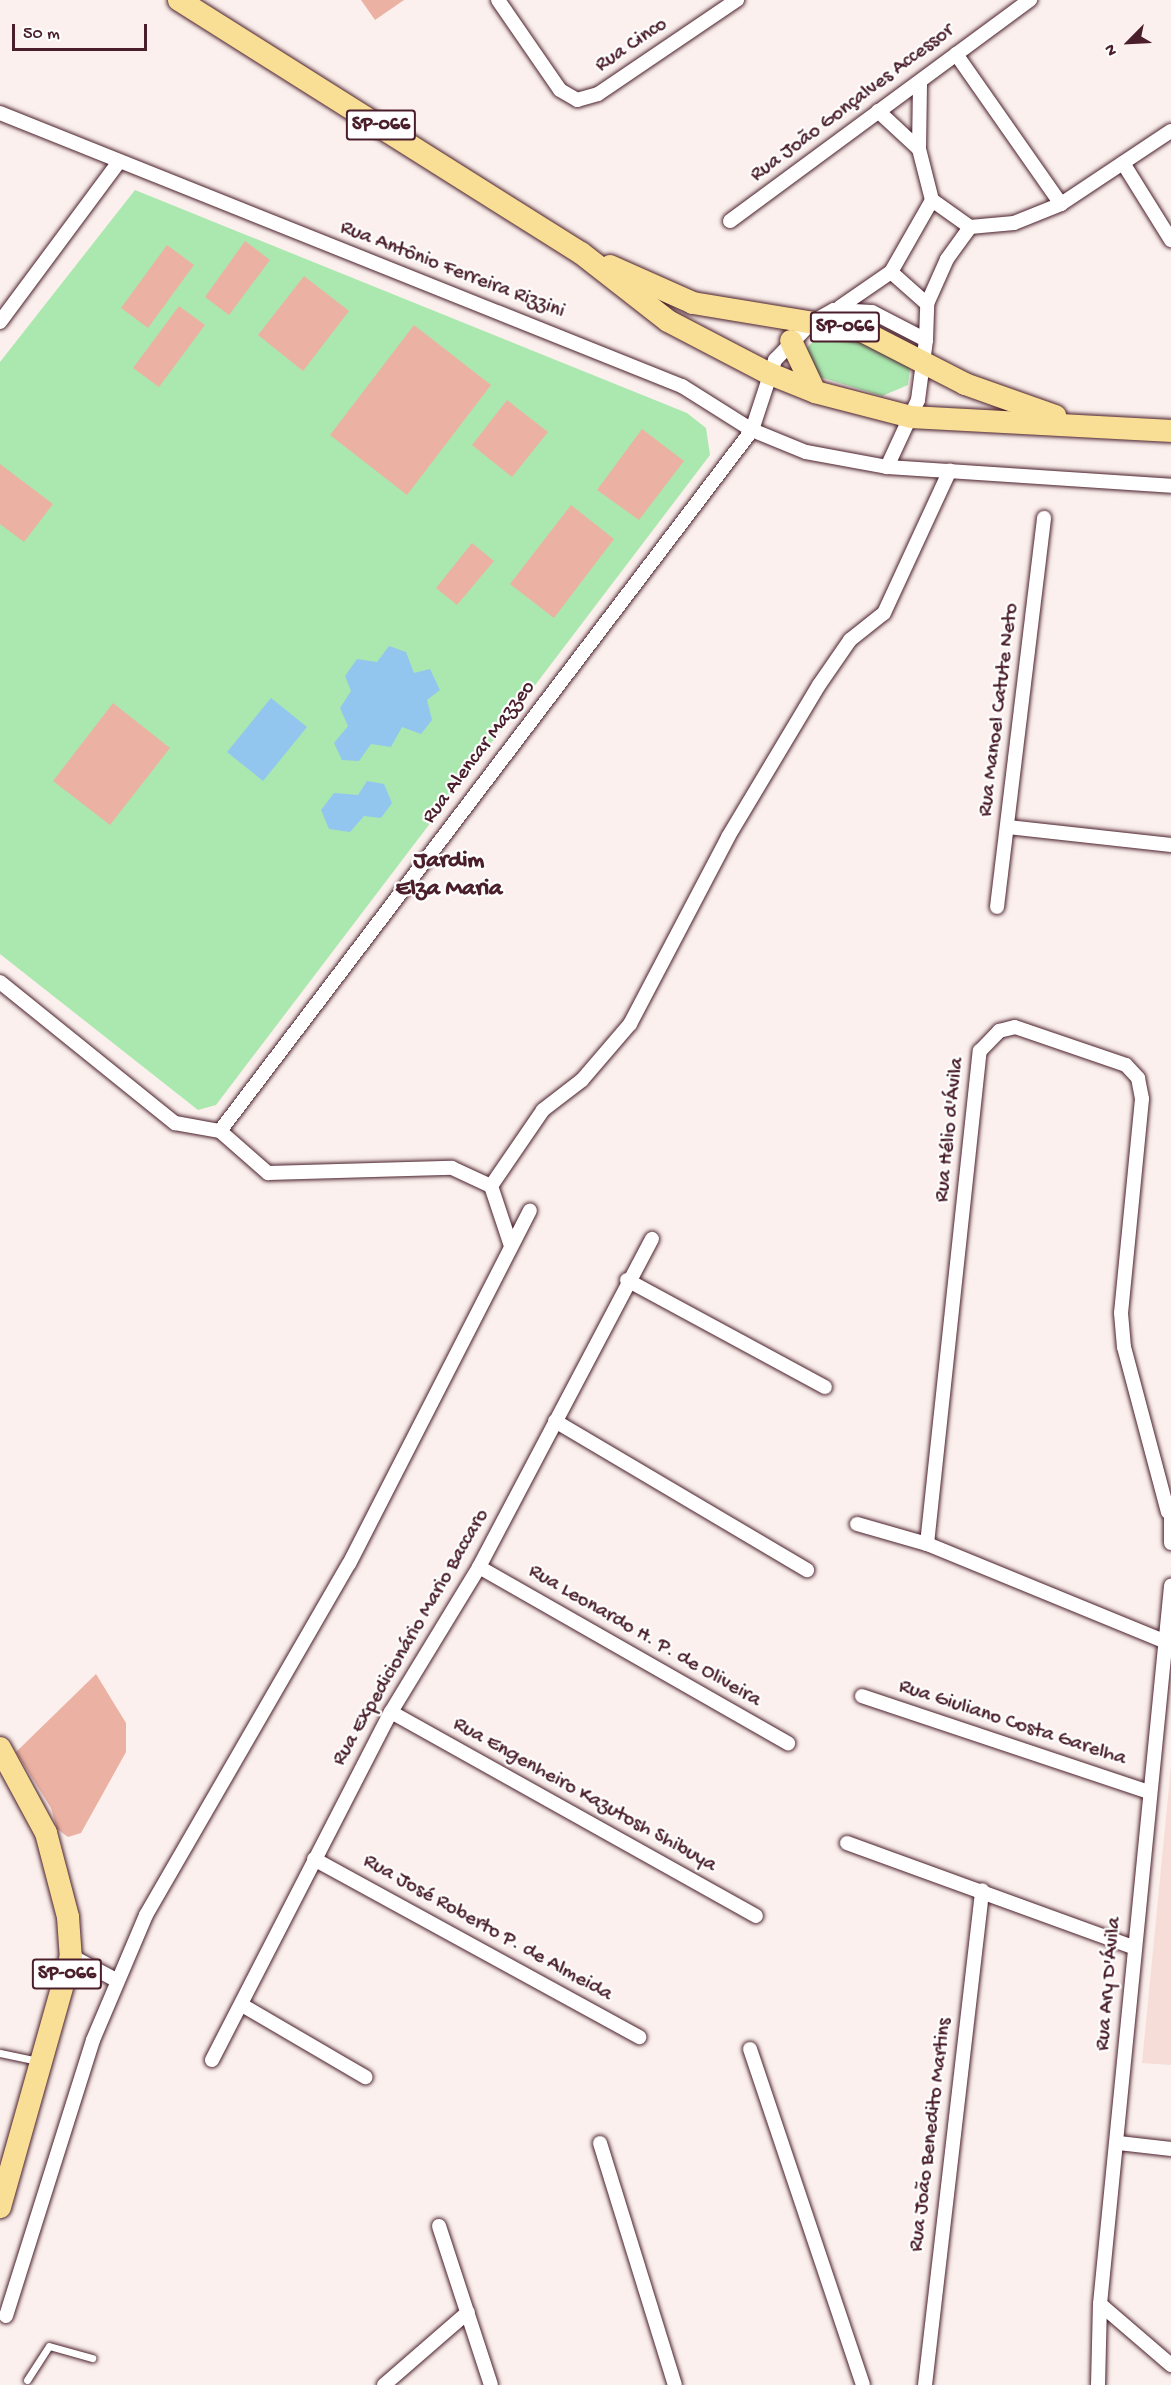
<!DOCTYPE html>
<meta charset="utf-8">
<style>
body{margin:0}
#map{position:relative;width:1171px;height:2385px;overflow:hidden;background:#fbf0ed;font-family:"Gochi Hand",sans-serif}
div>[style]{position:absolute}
.built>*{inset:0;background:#f6ddd7}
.green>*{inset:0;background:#aae8af}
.water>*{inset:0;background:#92c6ef}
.building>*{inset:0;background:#ebb2a3}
.roads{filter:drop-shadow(0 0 2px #4a1f2b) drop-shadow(0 0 2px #4a1f2b)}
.service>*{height:7px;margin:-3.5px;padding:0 3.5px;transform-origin:3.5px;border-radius:3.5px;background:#fff}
.minor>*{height:14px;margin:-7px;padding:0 7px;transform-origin:7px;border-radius:7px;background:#fff}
.primary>*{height:22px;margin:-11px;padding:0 11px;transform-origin:11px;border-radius:11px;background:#f9df96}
span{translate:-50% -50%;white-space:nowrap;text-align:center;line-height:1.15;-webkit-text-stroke:4.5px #fff;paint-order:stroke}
.shield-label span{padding:2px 4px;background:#fff;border:2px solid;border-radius:4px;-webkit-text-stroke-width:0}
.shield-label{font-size:20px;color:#4a1f2b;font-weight:700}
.street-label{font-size:21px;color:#4a1f2b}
.quarter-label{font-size:24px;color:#4a1f2b;font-weight:700}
.north{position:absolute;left:1099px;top:12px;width:60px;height:60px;-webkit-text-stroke:4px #fff;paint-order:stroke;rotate:246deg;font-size:16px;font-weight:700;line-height:24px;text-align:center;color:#4a1f2b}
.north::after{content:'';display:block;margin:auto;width:21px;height:27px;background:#4a1f2b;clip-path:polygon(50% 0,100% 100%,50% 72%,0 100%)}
.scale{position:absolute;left:12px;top:24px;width:135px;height:27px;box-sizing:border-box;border:3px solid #4a1f2b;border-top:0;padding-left:8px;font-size:18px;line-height:21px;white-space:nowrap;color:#4a1f2b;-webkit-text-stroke:4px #fff;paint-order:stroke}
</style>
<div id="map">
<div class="built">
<div style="clip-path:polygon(1171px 1766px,1171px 2065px,1142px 2063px)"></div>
</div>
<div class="green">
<div style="clip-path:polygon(135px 190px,687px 413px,706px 428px,710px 455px,216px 1105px,198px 1110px,0 954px,0 362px)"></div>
<div style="clip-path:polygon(833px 335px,859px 340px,910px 368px,908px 385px,882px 396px,820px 377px,805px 350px,818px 336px)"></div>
</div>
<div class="water">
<div style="clip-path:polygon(389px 646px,406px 652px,414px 673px,430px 669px,440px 690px,427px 700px,432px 720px,421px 734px,402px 727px,391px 747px,371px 744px,359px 761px,342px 760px,334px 743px,348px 726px,340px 708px,351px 691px,345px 676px,357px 659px,377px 662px)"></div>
<div style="clip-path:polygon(271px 698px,307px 727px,263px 781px,227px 752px)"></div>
<div style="clip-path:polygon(367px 781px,384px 784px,392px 803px,381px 818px,364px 816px,350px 832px,329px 829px,321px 810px,334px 793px,358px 795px)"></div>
</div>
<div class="building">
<div style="clip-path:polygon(361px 0,404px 0,375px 20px)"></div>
<div style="clip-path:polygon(245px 241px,270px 260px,229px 315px,205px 297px)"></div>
<div style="clip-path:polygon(167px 245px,194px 265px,148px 328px,121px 308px)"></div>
<div style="clip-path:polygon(304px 276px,349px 311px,303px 371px,258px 335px)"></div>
<div style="clip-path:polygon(179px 306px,205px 325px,159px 387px,133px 368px)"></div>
<div style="clip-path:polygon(414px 325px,491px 385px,407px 495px,330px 435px)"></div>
<div style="clip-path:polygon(507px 400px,548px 432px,512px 477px,472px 445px)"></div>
<div style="clip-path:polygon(642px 429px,684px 461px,639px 520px,597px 490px)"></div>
<div style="clip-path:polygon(0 464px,53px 504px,24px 542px,0 524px)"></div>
<div style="clip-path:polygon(571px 505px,614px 539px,554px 618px,510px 584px)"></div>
<div style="clip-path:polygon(472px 543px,494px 561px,457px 605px,436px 588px)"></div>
<div style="clip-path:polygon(113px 703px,170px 748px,110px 825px,53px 781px)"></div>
<div style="clip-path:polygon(96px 1674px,126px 1723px,126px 1752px,81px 1833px,68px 1837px,57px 1829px,51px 1808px,16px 1752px)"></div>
</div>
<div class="roads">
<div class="service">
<div style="left:0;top:2053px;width:40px;rotate:12deg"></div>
<div style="left:27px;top:2380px;width:40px;rotate:-57.1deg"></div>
<div style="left:49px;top:2346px;width:45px;rotate:15.6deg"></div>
</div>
<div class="minor">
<div style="left:498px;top:0;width:109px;rotate:55.4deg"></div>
<div style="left:560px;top:90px;width:20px;rotate:30deg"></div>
<div style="left:577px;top:100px;width:22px;rotate:-16deg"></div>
<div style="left:598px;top:94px;width:168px;rotate:-34.1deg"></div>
<div style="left:956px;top:54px;width:183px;rotate:55deg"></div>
<div style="left:878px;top:111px;width:56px;rotate:42.8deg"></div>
<div style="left:919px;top:149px;width:53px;rotate:75.7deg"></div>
<div style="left:932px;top:200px;width:47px;rotate:35.4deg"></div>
<div style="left:0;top:113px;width:735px;rotate:21.82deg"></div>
<div style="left:682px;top:386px;width:83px;rotate:32.2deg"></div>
<div style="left:752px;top:430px;width:58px;rotate:22.2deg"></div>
<div style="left:806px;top:452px;width:82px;rotate:10.5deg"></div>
<div style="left:887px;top:467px;width:285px;rotate:3.8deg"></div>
<div style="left:919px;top:149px;width:66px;rotate:-89.1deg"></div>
<div style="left:1123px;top:163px;width:91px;rotate:58.1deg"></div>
<div style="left:730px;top:221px;width:373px;rotate:-36.4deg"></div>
<div style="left:970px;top:227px;width:44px;rotate:-5.2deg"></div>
<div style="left:1014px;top:223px;width:51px;rotate:-22deg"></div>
<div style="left:1061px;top:204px;width:132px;rotate:-33.6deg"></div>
<div style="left:891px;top:272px;width:48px;rotate:41.6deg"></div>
<div style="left:840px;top:307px;width:62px;rotate:-34.5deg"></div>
<div style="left:891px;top:272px;width:83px;rotate:-60.3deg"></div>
<div style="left:0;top:322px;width:198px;rotate:-53.4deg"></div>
<div style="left:926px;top:340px;width:36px;rotate:-88deg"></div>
<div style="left:927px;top:304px;width:49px;rotate:-66deg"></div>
<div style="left:947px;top:259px;width:39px;rotate:-54deg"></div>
<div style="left:1008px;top:827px;width:164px;rotate:6.3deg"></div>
<div style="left:997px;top:907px;width:392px;rotate:-83.1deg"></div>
<div style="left:0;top:982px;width:225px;rotate:38.9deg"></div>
<div style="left:175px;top:1123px;width:46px;rotate:10.1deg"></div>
<div style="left:220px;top:1131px;width:880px;rotate:-52.8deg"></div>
<div style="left:752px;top:430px;width:74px;rotate:-71.8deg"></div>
<div style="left:775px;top:360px;width:53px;rotate:-45.8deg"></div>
<div style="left:812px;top:322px;width:25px;rotate:-29deg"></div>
<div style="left:834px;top:310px;width:38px;rotate:3deg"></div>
<div style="left:872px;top:312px;width:61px;rotate:27.4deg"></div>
<div style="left:926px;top:340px;width:61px;rotate:97.6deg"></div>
<div style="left:918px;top:400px;width:74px;rotate:114.8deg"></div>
<div style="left:220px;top:1131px;width:64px;rotate:41.2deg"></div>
<div style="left:268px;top:1173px;width:184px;rotate:-1.6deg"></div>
<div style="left:452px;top:1168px;width:43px;rotate:24.8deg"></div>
<div style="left:511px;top:1246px;width:63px;rotate:-108.4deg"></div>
<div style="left:491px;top:1186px;width:92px;rotate:-55.6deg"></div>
<div style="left:543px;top:1110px;width:49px;rotate:-37.6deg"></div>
<div style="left:582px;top:1080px;width:74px;rotate:-49.4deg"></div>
<div style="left:630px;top:1024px;width:211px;rotate:-62.3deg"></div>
<div style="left:728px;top:837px;width:177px;rotate:-59.1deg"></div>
<div style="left:819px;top:685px;width:55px;rotate:-55.4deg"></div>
<div style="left:850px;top:640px;width:43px;rotate:-38.5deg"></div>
<div style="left:884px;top:613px;width:157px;rotate:-65.2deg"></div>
<div style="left:627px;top:1280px;width:225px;rotate:28.4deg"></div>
<div style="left:555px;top:1421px;width:293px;rotate:30.6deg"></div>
<div style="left:1171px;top:1509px;width:34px;rotate:90deg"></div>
<div style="left:857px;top:1524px;width:73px;rotate:15.9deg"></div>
<div style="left:927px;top:1544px;width:264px;rotate:22.3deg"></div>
<div style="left:927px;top:1544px;width:496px;rotate:-83.9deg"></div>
<div style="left:980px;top:1051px;width:28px;rotate:-46deg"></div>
<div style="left:999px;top:1031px;width:16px;rotate:-14deg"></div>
<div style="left:1015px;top:1027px;width:117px;rotate:18.9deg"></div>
<div style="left:1126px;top:1065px;width:18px;rotate:47deg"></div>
<div style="left:1138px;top:1078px;width:21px;rotate:79deg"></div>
<div style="left:1142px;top:1099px;width:215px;rotate:95.6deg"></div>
<div style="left:1121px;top:1313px;width:34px;rotate:85deg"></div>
<div style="left:1124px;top:1347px;width:171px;rotate:75.1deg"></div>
<div style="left:479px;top:1567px;width:356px;rotate:29.7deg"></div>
<div style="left:862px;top:1696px;width:303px;rotate:18.5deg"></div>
<div style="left:391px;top:1712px;width:418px;rotate:29.2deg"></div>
<div style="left:847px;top:1843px;width:304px;rotate:20deg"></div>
<div style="left:314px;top:1859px;width:371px;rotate:28.7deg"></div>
<div style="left:71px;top:1956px;width:51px;rotate:28.1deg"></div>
<div style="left:242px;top:2005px;width:143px;rotate:30.3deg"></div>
<div style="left:750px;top:2049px;width:354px;rotate:71.4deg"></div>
<div style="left:212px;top:2060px;width:391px;rotate:-62.8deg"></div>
<div style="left:391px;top:1712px;width:170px;rotate:-58.7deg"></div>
<div style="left:479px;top:1567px;width:371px;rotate:-62.2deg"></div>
<div style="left:600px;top:2143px;width:253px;rotate:72.8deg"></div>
<div style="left:1119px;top:2143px;width:52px;rotate:6.6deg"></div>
<div style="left:439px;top:2226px;width:167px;rotate:71.9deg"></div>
<div style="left:1100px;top:2304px;width:94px;rotate:40.7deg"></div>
<div style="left:6px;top:2316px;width:289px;rotate:-72.5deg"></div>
<div style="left:93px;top:2040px;width:136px;rotate:-67deg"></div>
<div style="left:146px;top:1915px;width:405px;rotate:-60deg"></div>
<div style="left:349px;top:1564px;width:397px;rotate:-62.9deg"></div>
<div style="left:384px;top:2385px;width:111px;rotate:-41deg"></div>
<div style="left:925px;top:2385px;width:498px;rotate:-83.4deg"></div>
<div style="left:1098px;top:2385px;width:81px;rotate:-88.6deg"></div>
<div style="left:1100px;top:2304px;width:722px;rotate:-84.35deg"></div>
</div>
<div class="primary">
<div style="left:179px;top:0;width:475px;rotate:32.2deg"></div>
<div style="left:581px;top:253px;width:110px;rotate:38deg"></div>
<div style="left:668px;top:321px;width:113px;rotate:27.5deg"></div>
<div style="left:768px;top:373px;width:51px;rotate:22deg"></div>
<div style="left:815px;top:392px;width:100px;rotate:14.5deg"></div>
<div style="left:912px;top:417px;width:259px;rotate:3.1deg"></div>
<div style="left:610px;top:266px;width:91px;rotate:24deg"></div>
<div style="left:693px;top:303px;width:171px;rotate:9.4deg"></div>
<div style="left:862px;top:331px;width:116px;rotate:27.2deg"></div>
<div style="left:965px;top:384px;width:96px;rotate:19.6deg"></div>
<div style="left:791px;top:341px;width:56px;rotate:64.8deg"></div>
<div style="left:0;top:1748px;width:97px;rotate:61.6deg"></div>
<div style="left:46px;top:1833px;width:87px;rotate:75.3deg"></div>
<div style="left:68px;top:1917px;width:39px;rotate:86deg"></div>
<div style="left:71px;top:1956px;width:261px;rotate:105.8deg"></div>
</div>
</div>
<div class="shield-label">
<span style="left:381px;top:125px">SP-066</span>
<span style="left:845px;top:327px">SP-066</span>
<span style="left:67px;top:1974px">SP-066</span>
</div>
<div class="street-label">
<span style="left:632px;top:46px;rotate:-34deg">Rua Cinco</span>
<span style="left:853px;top:104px;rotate:-37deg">Rua João Gonçalves Accessor</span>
<span style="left:452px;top:271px;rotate:21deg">Rua Antônio Ferreira Rizzini</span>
<span style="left:1000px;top:710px;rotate:-83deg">Rua Manoel Catute Neto</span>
<span style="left:480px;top:753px;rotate:-53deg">Rua Alencar Mazzeo</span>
<span style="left:951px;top:1130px;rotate:-84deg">Rua Hélio d'Ávila</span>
<span style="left:644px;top:1637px;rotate:30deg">Rua Leonardo H. P. de Oliveira</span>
<span style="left:412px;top:1638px;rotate:-60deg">Rua Expedicionário Mario Baccaro</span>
<span style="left:1012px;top:1724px;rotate:18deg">Rua Giuliano Costa Garelha</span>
<span style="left:584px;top:1796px;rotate:29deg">Rua Engenheiro Kazutosh Shibuya</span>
<span style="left:487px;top:1929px;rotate:29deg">Rua José Roberto P. de Almeida</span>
<span style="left:1110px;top:1984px;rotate:-85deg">Rua Ary D'Ávila</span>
<span style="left:932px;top:2135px;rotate:-83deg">Rua João Benedito Martins</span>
</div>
<div class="quarter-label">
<span style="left:449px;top:876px">Jardim<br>Elza Maria</span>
</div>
<div class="north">N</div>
<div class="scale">50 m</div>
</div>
